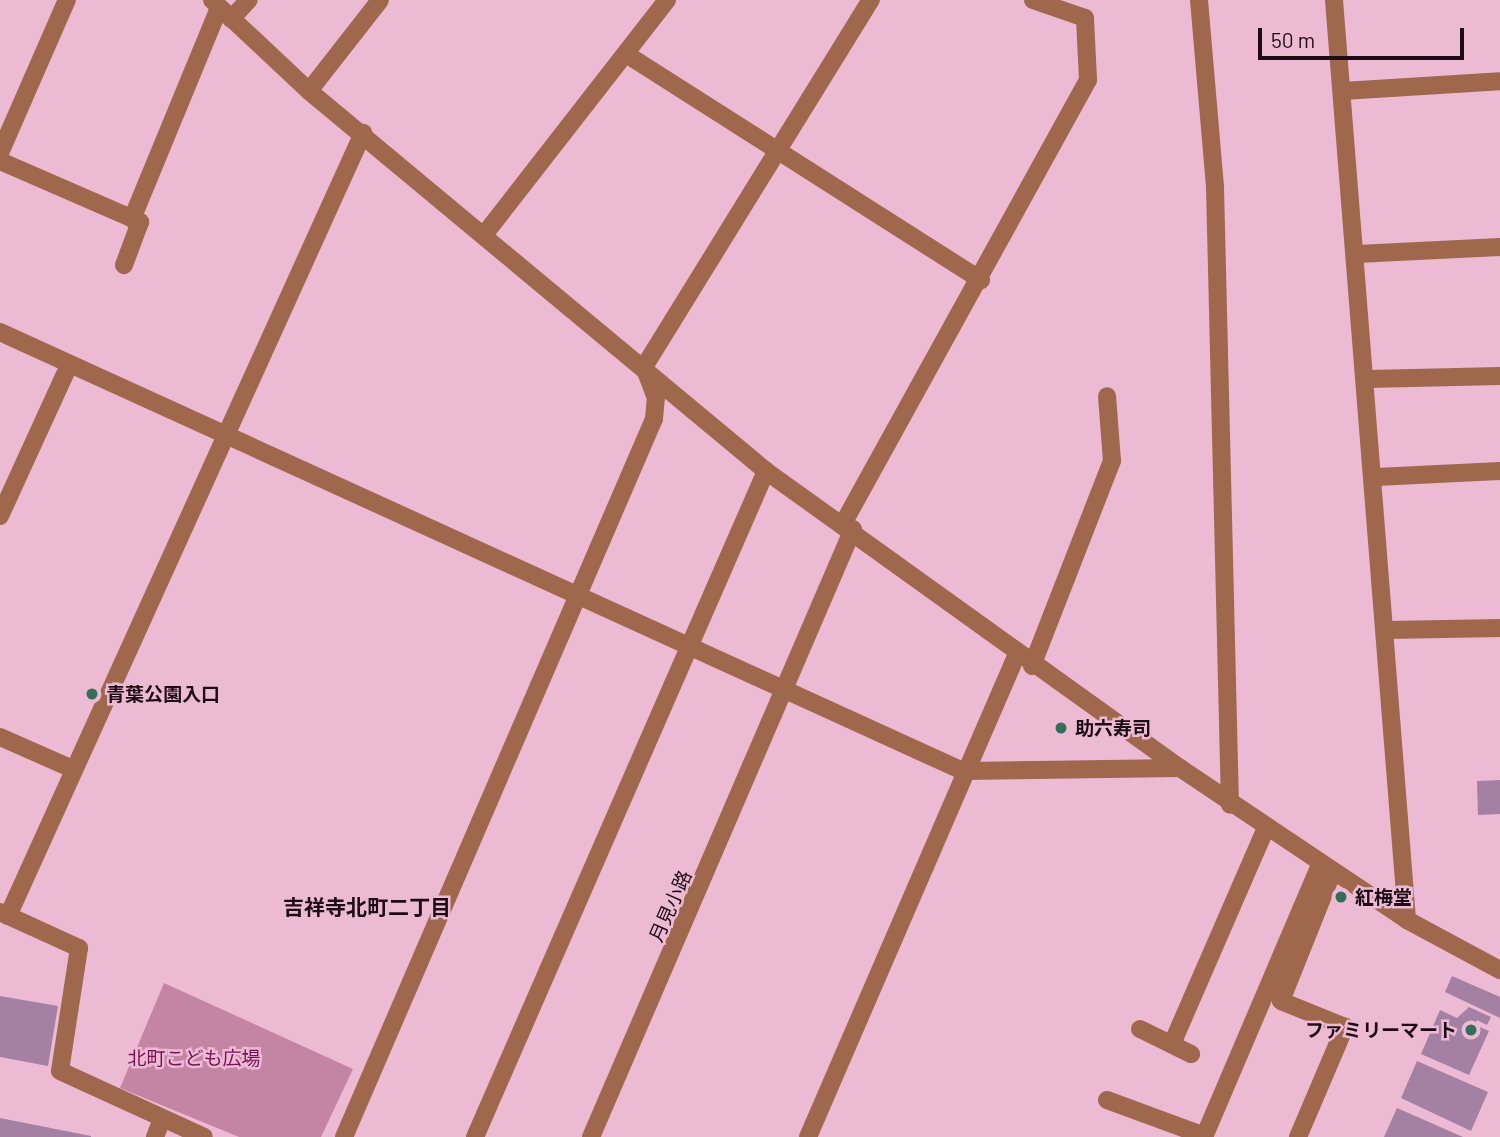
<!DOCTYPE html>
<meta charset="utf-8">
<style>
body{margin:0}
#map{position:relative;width:1500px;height:1137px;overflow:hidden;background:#edbad4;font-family:Barlow,"Noto Sans JP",sans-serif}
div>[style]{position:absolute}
.green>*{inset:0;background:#c485a5}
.building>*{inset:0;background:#a480a3}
.minor>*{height:18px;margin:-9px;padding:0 9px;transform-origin:9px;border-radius:9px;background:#9f684d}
.dots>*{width:19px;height:19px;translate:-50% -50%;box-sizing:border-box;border:4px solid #edbad4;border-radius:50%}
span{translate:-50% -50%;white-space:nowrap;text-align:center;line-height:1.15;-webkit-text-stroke:5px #edbad4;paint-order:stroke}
.poi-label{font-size:19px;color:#1d0c15;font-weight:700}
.left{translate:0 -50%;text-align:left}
.right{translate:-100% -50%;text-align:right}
.street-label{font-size:19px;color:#1d0c15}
.park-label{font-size:19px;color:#791154}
.neighbourhood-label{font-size:21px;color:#1d0c15;font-weight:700}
.scale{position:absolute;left:1258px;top:28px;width:206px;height:32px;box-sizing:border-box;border:4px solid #1d0c15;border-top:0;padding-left:9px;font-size:21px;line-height:24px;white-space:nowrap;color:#1d0c15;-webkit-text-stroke:5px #edbad4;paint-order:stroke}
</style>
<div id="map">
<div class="green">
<div style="clip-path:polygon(164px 983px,353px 1069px,321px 1137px,239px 1137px,120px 1088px)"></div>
</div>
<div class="building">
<div style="clip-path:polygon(1500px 780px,1500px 814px,1478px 815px,1477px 781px)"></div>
<div style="clip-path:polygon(1452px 976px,1500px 997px,1500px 1018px,1445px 992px)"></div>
<div style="clip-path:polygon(0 996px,58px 1006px,48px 1066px,0 1057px)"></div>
<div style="clip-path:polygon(1469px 1007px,1491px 1017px,1487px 1025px,1477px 1020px,1475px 1025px,1489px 1031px,1469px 1075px,1421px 1054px,1440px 1010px,1457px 1018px)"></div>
<div style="clip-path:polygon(1417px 1061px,1488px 1092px,1471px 1131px,1401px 1098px)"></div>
<div style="clip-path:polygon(1397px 1108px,1463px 1137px,1384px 1137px)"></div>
<div style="clip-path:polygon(0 1118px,91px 1136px,91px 1137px,0 1137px)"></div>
</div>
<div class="minor">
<div style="left:212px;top:0;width:133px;rotate:43.2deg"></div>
<div style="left:309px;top:91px;width:594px;rotate:39.74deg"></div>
<div style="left:766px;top:471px;width:510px;rotate:35.66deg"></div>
<div style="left:1199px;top:0;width:188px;rotate:85.1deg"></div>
<div style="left:1215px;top:187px;width:618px;rotate:88.61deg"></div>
<div style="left:1334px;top:0;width:923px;rotate:85.46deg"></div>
<div style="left:231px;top:19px;width:26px;rotate:-47deg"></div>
<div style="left:626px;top:54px;width:421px;rotate:32.5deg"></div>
<div style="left:309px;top:91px;width:115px;rotate:-52deg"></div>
<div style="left:1343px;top:91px;width:157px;rotate:-3.6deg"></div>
<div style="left:0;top:153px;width:167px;rotate:-66.4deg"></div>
<div style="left:0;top:161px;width:153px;rotate:23.5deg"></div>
<div style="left:140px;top:222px;width:46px;rotate:110.4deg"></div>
<div style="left:132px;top:219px;width:228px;rotate:-67.6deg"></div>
<div style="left:484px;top:235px;width:298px;rotate:-52.1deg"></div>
<div style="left:1357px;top:254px;width:143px;rotate:-2.8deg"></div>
<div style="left:0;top:332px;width:1058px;rotate:24.51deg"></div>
<div style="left:963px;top:771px;width:217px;rotate:-0.8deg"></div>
<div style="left:1180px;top:768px;width:273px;rotate:33.8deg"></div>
<div style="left:1407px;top:920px;width:106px;rotate:28.3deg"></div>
<div style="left:1368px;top:379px;width:132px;rotate:-1.3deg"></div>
<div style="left:1376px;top:477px;width:124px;rotate:-2.8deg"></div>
<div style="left:0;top:516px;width:166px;rotate:-65.4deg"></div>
<div style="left:844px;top:522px;width:505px;rotate:-61.1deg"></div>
<div style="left:1088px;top:80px;width:62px;rotate:-92.8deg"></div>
<div style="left:1085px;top:18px;width:55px;rotate:-160.9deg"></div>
<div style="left:1388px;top:630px;width:112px;rotate:-1deg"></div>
<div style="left:1032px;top:666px;width:220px;rotate:-68.7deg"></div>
<div style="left:1112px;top:461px;width:65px;rotate:-94.4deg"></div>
<div style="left:0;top:737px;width:80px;rotate:23.7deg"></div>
<div style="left:0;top:912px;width:87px;rotate:24.5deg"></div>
<div style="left:79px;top:948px;width:124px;rotate:98.8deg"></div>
<div style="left:60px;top:1071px;width:158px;rotate:24.6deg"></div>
<div style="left:8px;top:916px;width:860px;rotate:-65.61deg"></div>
<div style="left:1140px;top:1029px;width:57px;rotate:26.1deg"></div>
<div style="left:1172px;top:1044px;width:236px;rotate:-66.5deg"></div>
<div style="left:1107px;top:1100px;width:104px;rotate:20.2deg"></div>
<div style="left:155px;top:1137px;width:19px;rotate:-69deg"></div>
<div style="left:344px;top:1137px;width:782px;rotate:-66.65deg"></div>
<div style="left:654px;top:419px;width:21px;rotate:-85deg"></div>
<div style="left:656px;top:398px;width:33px;rotate:-111deg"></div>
<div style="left:644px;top:367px;width:432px;rotate:-58.3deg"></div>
<div style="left:475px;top:1137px;width:727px;rotate:-66.4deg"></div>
<div style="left:591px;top:1137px;width:662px;rotate:-66.69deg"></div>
<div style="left:808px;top:1137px;width:526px;rotate:-66.6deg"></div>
<div style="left:1204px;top:1137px;width:298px;rotate:-66.9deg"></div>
<div style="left:1298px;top:1137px;width:120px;rotate:-66.9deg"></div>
<div style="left:1345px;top:1027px;width:69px;rotate:-157.9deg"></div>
<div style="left:1281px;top:1001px;width:140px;rotate:-68.2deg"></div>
</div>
<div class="dots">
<div style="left:92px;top:694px;background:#346f5a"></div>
<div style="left:1061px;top:728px;background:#346f5a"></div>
<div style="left:1341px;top:897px;background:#346f5a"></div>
<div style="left:1471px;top:1030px;background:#346f5a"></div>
</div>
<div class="poi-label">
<span class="left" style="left:106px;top:694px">青葉公園入口</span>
<span class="left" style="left:1075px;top:728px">助六寿司</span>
<span class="left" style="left:1355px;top:897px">紅梅堂</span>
<span class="right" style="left:1457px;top:1030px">ファミリーマート</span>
</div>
<div class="street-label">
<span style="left:670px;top:906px;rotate:-66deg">月見小路</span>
</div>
<div class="park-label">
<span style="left:194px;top:1058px">北町こども広場</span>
</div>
<div class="neighbourhood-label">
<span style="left:367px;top:907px">吉祥寺北町二丁目</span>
</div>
<div class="scale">50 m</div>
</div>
